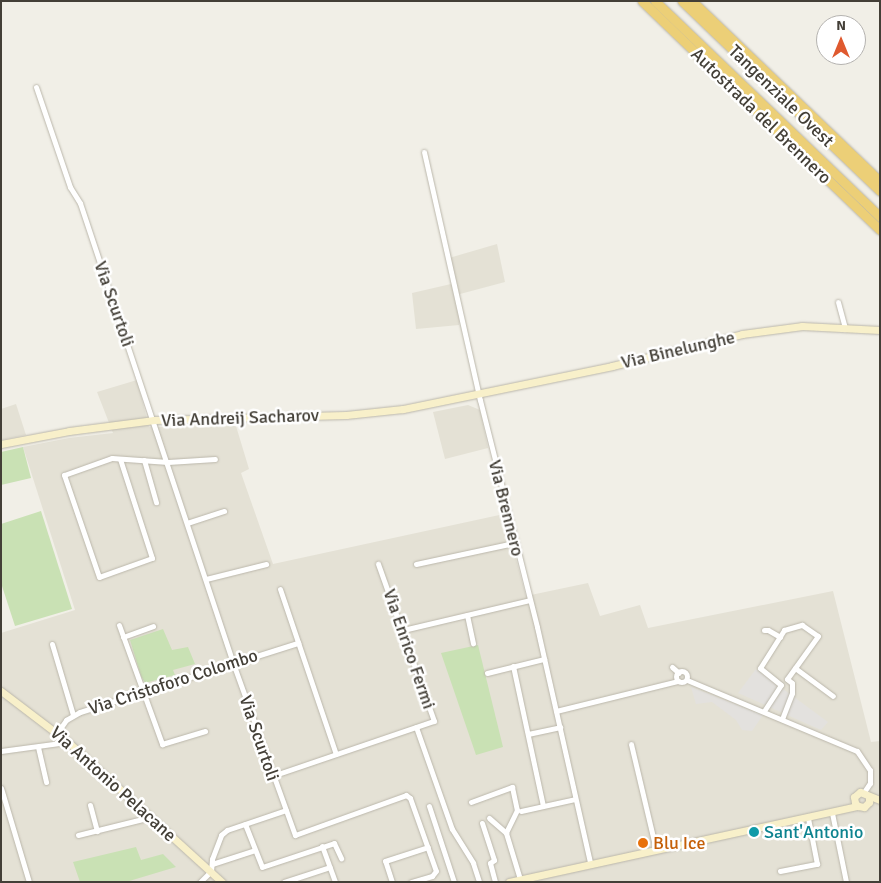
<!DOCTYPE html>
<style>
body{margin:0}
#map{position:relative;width:881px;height:883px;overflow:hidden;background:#f1efe7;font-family:Signika,sans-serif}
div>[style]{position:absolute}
.residential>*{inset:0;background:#e4e1d5}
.green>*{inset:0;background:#c9e1b4}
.parking>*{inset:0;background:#e3e1de}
.roads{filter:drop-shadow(0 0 1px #bbb7ab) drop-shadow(0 0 1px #bbb7ab)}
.street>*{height:5px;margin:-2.5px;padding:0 2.5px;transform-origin:2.5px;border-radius:2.5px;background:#fff}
.street>.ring{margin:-2.5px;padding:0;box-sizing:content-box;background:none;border:5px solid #fff;border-radius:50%}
.secondary>*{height:7px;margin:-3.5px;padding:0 3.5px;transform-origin:3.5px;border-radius:3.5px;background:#f8f0ca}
.highway>*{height:9px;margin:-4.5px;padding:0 4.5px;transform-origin:4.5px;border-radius:4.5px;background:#eccf77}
.dots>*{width:14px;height:14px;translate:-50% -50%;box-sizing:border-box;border:2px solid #fff;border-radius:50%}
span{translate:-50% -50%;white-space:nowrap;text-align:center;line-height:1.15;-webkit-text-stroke:5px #fff;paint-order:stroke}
.street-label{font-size:18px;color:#433f37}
.culture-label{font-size:18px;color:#0d838f}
.left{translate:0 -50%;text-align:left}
.food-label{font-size:18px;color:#c56008}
.frame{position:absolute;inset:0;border:2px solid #433f37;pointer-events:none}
.north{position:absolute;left:816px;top:15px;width:50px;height:50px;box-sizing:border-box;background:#fff;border:1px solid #b4b2af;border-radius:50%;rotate:0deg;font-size:14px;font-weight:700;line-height:20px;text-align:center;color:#433f37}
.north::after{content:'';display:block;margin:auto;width:18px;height:22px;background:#df592f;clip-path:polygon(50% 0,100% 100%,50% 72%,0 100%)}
</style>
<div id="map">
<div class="residential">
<div style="clip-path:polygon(497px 244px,505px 282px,460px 294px,459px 325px,416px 329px,412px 293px,451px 284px,449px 258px)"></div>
<div style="clip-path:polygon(137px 380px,149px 427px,236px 426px,249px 469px,241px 473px,273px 564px,504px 514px,526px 596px,588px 583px,600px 616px,640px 605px,648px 628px,833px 591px,871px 742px,880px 741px,880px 882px,1px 882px,1px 633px,75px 610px,23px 447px,69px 438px,113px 433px,97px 392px)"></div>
<div style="clip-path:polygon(16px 404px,26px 435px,1px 440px,1px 409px)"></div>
<div style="clip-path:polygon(468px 405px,480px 410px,488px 448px,445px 459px,433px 412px)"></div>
</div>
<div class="green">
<div style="clip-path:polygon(23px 447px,31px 478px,1px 485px,1px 452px)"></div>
<div style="clip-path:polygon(41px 511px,72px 609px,15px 626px,1px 583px,1px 524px)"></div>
<div style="clip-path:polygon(163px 629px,172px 650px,188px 647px,195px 664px,173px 670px,175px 675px,145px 683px,141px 676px,130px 640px)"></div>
<div style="clip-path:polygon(478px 645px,503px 747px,476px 755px,441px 653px)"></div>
<div style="clip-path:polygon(136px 847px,141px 860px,163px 854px,176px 867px,126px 882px,80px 882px,73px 862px)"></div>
</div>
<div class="parking">
<div style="clip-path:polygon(756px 669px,828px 722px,821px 730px,738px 693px)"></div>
<div style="clip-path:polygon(691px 687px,763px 715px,752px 731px,742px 730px,736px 720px,712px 702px,696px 704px)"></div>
</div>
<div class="roads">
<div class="street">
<div style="left:36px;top:87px;width:106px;rotate:71.2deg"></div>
<div style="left:70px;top:187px;width:19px;rotate:58deg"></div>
<div style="left:80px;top:203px;width:485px;rotate:71.6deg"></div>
<div style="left:233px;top:663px;width:183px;rotate:70.2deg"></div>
<div style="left:295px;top:835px;width:118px;rotate:-19.8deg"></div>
<div style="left:406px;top:795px;width:5px;rotate:37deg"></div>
<div style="left:410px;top:798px;width:77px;rotate:70.4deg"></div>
<div style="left:436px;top:871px;width:6px;rotate:129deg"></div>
<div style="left:432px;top:876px;width:22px;rotate:164deg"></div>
<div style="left:424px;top:152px;width:254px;rotate:77.3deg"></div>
<div style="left:480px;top:400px;width:234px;rotate:75.9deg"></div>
<div style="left:537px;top:627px;width:242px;rotate:77.3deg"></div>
<div style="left:838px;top:302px;width:28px;rotate:75deg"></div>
<div style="left:120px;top:459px;width:104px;rotate:72.1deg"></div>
<div style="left:152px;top:558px;width:56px;rotate:160.3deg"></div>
<div style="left:99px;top:577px;width:108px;rotate:-108.9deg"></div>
<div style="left:64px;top:475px;width:51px;rotate:-19.5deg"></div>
<div style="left:112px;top:458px;width:56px;rotate:4.1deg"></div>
<div style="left:168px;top:462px;width:47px;rotate:-3.7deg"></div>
<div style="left:144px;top:460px;width:44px;rotate:74.1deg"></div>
<div style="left:187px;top:523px;width:39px;rotate:-18deg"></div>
<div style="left:416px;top:564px;width:100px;rotate:-12.1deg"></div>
<div style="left:206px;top:579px;width:62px;rotate:-14deg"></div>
<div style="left:280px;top:589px;width:174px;rotate:71.3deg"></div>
<div style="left:467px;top:615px;width:29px;rotate:78deg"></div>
<div style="left:119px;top:625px;width:127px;rotate:70.1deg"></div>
<div style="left:162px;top:744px;width:45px;rotate:-16.8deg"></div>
<div style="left:403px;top:630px;width:130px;rotate:-13.3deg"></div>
<div style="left:764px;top:630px;width:4px"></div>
<div style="left:768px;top:630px;width:14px;rotate:30deg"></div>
<div style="left:123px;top:637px;width:32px;rotate:-20deg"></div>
<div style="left:52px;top:644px;width:74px;rotate:73.5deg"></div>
<div style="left:513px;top:666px;width:143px;rotate:77.9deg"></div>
<div style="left:672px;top:667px;width:9px;rotate:41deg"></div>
<div style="left:795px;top:668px;width:47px;rotate:36.4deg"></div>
<div class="ring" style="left:676.5px;top:671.5px;width:6px;height:6px"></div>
<div style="left:487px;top:673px;width:59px;rotate:-13.8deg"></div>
<div style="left:687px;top:680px;width:184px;rotate:22.7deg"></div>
<div style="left:857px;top:751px;width:23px;rotate:56deg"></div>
<div style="left:870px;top:770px;width:13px;rotate:90deg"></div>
<div style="left:870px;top:783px;width:11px;rotate:124deg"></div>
<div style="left:556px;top:711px;width:126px;rotate:-13.8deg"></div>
<div style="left:764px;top:711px;width:31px;rotate:-57deg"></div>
<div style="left:781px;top:685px;width:27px;rotate:-141deg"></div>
<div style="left:760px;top:668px;width:45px;rotate:-57.7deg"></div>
<div style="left:784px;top:630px;width:19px;rotate:-16deg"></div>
<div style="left:802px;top:625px;width:19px;rotate:35deg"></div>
<div style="left:818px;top:636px;width:53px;rotate:125.8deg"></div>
<div style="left:787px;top:679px;width:6px;rotate:39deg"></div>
<div style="left:792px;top:683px;width:10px;rotate:90deg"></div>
<div style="left:792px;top:693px;width:28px;rotate:111deg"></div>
<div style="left:416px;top:727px;width:108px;rotate:70.6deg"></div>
<div style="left:452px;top:829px;width:40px;rotate:58deg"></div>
<div style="left:473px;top:863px;width:20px;rotate:72deg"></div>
<div style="left:57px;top:733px;width:16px;rotate:-55deg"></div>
<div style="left:66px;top:720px;width:16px;rotate:-30deg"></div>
<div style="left:80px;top:712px;width:229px;rotate:-17.6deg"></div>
<div style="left:528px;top:734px;width:33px;rotate:-12deg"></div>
<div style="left:631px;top:744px;width:109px;rotate:76.7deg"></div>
<div style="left:38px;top:747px;width:36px;rotate:77deg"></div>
<div style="left:1px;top:751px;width:68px;rotate:-7.7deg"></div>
<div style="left:272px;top:776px;width:171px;rotate:-18.8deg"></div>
<div style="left:434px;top:721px;width:167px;rotate:-109.6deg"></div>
<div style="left:1px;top:788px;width:98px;rotate:73.4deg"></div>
<div style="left:471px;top:802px;width:44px;rotate:-20.1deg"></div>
<div style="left:512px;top:787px;width:24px;rotate:78deg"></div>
<div style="left:517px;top:810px;width:25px;rotate:116deg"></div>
<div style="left:506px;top:833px;width:48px;rotate:73.1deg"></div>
<div style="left:90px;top:805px;width:27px;rotate:75deg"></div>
<div style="left:429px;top:806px;width:80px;rotate:71.8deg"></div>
<div style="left:521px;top:811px;width:55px;rotate:-12.5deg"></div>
<div style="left:832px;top:813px;width:70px;rotate:78.5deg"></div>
<div style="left:489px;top:818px;width:23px;rotate:41deg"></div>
<div style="left:482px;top:823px;width:39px;rotate:72deg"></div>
<div style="left:494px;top:860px;width:5px;rotate:143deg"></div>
<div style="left:490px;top:863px;width:20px;rotate:75deg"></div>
<div style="left:245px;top:824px;width:46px;rotate:68.4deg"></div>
<div style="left:262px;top:867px;width:76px;rotate:-18.4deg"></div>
<div style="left:334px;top:843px;width:17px;rotate:65deg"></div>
<div style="left:78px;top:835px;width:75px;rotate:-13.9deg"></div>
<div style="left:322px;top:846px;width:38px;rotate:70deg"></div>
<div style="left:212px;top:864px;width:45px;rotate:-18deg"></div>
<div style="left:780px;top:871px;width:38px;rotate:-11deg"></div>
<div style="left:817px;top:864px;width:47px;rotate:-101.1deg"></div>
<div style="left:200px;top:882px;width:16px;rotate:-45deg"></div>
<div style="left:211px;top:871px;width:12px;rotate:-85deg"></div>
<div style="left:212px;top:859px;width:26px;rotate:-69deg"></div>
<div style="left:221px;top:835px;width:8px;rotate:-40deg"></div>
<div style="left:227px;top:830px;width:62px;rotate:-18.7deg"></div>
<div style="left:284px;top:882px;width:48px;rotate:-18.1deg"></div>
<div style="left:392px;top:882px;width:22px;rotate:-108deg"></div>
<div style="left:385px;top:861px;width:45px;rotate:-18deg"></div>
</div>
<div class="secondary">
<div style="left:1px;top:444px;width:69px;rotate:-10.8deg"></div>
<div style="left:69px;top:431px;width:86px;rotate:-7.4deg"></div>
<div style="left:154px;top:420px;width:192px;rotate:-1.5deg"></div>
<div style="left:346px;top:415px;width:57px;rotate:-6deg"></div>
<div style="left:403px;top:409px;width:213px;rotate:-11.6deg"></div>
<div style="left:612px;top:366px;width:134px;rotate:-13.8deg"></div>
<div style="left:742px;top:334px;width:61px;rotate:-7.6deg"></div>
<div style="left:802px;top:326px;width:78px;rotate:2.9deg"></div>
<div style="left:1px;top:691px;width:84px;rotate:37.3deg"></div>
<div style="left:68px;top:742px;width:208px;rotate:42.3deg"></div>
<div style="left:869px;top:797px;width:5px;rotate:90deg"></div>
<div style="left:869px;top:802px;width:7px;rotate:135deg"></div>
<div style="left:864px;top:807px;width:6px;rotate:-171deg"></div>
<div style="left:858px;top:806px;width:4px;rotate:-135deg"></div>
<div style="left:855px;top:803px;width:6px;rotate:-99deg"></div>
<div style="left:854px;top:797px;width:8px;rotate:-40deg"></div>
<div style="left:860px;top:792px;width:22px;rotate:22deg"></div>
<div style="left:509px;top:882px;width:357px;rotate:-12.3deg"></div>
</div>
<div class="highway">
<div style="left:642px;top:1px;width:330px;rotate:43.9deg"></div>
<div style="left:655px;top:1px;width:312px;rotate:43.8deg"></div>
<div style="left:682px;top:1px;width:274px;rotate:43.8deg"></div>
<div style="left:692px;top:1px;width:260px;rotate:43.8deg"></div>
</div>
</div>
<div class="dots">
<div style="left:754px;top:832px;background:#0f9aa8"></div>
<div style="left:643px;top:843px;background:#e8710a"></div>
</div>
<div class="street-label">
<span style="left:781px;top:96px;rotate:44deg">Tangenziale Ovest</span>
<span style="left:761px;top:116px;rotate:44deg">Autostrada del Brennero</span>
<span style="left:114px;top:304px;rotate:71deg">Via Scurtoli</span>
<span style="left:678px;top:350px;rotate:-13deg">Via Binelunghe</span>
<span style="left:240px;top:418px;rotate:-2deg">Via Andreij Sacharov</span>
<span style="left:506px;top:508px;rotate:76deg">Via Brennero</span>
<span style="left:409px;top:649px;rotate:71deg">Via Enrico Fermi</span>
<span style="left:173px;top:682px;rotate:-18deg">Via Cristoforo Colombo</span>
<span style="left:259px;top:738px;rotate:71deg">Via Scurtoli</span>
<span style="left:113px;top:784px;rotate:42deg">Via Antonio Pelacane</span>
</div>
<div class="culture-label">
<span class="left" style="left:764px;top:832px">Sant'Antonio</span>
</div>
<div class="food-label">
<span class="left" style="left:653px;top:843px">Blu Ice</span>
</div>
<div class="frame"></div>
<div class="north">N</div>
</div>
